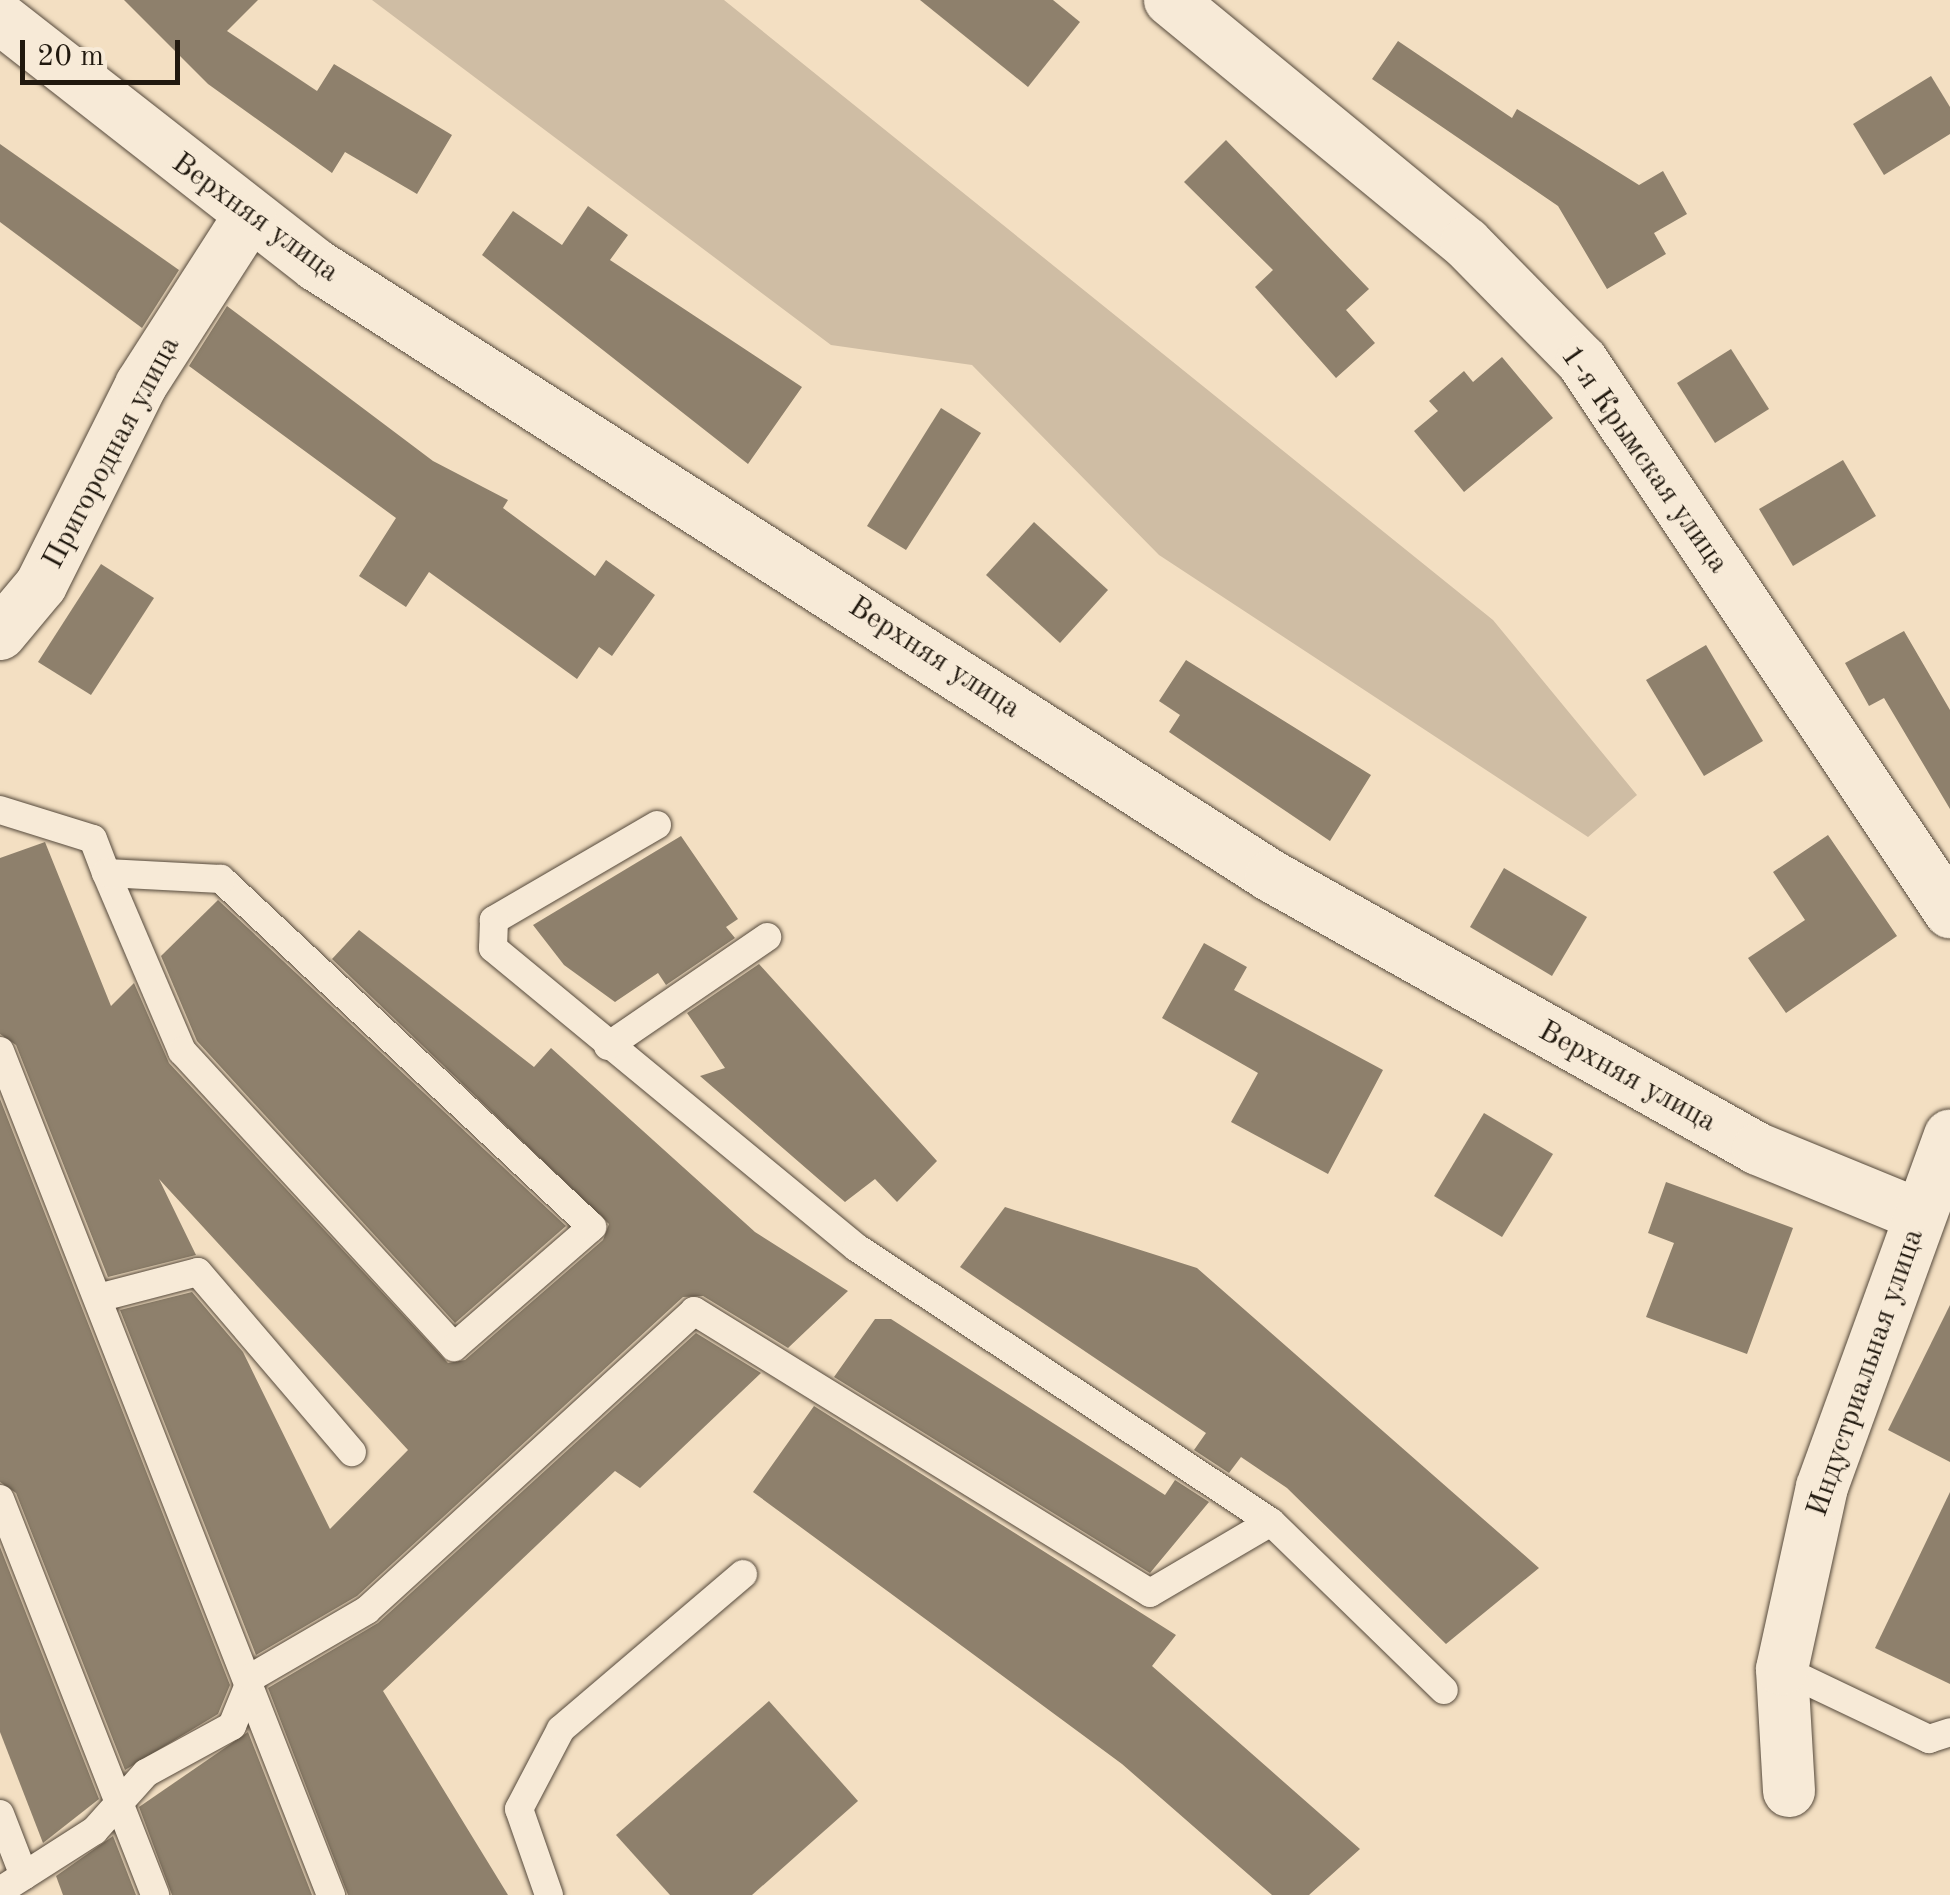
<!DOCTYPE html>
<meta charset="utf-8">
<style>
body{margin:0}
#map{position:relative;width:1950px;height:1895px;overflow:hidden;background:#f3dfc2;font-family:"Old Standard TT",serif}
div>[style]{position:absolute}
.green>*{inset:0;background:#cfbda4}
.building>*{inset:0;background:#8e806c}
.roads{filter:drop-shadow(0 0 2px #564a3c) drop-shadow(0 0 2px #564a3c)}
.service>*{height:28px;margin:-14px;padding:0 14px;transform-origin:14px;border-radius:14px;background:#f7ead7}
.minor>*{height:52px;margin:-26px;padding:0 26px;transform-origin:26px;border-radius:26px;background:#f7ead7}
span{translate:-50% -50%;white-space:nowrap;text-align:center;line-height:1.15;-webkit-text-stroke:8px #f7ead7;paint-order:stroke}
.street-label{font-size:30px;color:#21190f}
.scale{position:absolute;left:20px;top:40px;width:160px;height:45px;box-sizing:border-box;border:5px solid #21190f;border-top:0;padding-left:12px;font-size:30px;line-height:35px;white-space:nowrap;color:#21190f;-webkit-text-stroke:8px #f7ead7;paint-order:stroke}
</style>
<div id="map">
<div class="green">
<div style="clip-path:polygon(372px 0,724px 0,1493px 620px,1637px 795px,1588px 837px,1159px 555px,972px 365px,831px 345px)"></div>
</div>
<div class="building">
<div style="clip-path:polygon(124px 0,258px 0,227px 31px,317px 91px,334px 64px,452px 135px,417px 194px,345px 152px,332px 173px,208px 84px)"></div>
<div style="clip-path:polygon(920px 0,1053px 0,1080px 22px,1028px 87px)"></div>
<div style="clip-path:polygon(1398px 41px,1512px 118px,1517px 109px,1639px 185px,1663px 171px,1687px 214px,1654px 233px,1666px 254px,1607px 289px,1558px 206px,1372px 79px)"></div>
<div style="clip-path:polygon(1931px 76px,1950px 107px,1950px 134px,1884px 175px,1853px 124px)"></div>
<div style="clip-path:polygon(1226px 140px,1369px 289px,1346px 310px,1375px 343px,1336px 378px,1255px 287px,1273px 270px,1184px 182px)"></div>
<div style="clip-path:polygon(0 144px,179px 270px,142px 328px,0 222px)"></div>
<div style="clip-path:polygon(588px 206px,628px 235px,610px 260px,802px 387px,748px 464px,482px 255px,513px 211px,562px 245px)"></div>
<div style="clip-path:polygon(227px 306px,433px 461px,508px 500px,503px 508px,595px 576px,606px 560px,655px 595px,612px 656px,599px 647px,577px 679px,429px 572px,406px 607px,359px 576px,396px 518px,189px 366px)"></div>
<div style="clip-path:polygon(1731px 349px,1769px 409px,1715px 443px,1677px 383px)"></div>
<div style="clip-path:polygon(1502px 357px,1553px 418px,1464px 492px,1414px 431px,1438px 411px,1429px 401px,1464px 371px,1473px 382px)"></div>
<div style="clip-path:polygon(941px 408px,981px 433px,906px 550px,867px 526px)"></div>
<div style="clip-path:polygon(1843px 460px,1876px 516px,1793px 566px,1759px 509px)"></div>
<div style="clip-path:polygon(1034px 522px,1108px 590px,1060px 643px,986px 575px)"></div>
<div style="clip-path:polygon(101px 564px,154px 598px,91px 695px,38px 662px)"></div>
<div style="clip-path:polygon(1904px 631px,1950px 710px,1950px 809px,1884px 698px,1869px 706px,1845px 663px)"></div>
<div style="clip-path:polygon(1706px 645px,1763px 741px,1704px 776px,1646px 680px)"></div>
<div style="clip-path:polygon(1186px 660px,1371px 775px,1330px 841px,1169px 732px,1180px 715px,1159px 701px)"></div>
<div style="clip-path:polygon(1828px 835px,1897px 936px,1786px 1013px,1748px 958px,1805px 920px,1773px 872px)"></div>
<div style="clip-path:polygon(681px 836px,738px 919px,726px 927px,735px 938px,666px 985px,658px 973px,615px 1002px,564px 965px,533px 925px)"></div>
<div style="clip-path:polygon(45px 842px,111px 1006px,134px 983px,169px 1063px,448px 1363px,465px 1360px,603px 1240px,609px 1224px,332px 959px,359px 930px,534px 1067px,551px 1048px,755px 1232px,848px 1291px,788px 1348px,703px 1296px,683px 1297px,357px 1596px,256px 1655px,120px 1310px,192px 1292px,243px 1352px,330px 1529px,408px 1450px,159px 1179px,196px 1255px,108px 1277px,16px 1045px,0 1034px,0 858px)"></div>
<div style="clip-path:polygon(1504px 868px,1587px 917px,1552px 976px,1470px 927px)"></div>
<div style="clip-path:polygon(218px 900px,566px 1226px,455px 1323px,197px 1041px,161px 956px)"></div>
<div style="clip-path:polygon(1204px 943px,1247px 967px,1234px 990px,1383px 1070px,1328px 1174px,1231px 1122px,1258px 1073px,1162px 1018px)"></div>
<div style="clip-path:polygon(759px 964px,937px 1161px,897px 1202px,875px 1179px,845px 1202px,700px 1076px,725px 1068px,687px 1013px)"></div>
<div style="clip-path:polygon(0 1099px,230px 1685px,218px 1714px,125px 1770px,16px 1493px,0 1482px)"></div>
<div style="clip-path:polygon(1484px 1113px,1553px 1154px,1502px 1237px,1434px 1196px)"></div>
<div style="clip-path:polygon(1666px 1182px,1793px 1228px,1747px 1354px,1646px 1317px,1674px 1243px,1648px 1233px)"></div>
<div style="clip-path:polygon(1005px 1207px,1197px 1268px,1539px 1568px,1446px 1644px,1287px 1488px,1241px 1457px,1229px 1473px,1194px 1450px,1206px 1433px,960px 1267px)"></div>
<div style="clip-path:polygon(1950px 1305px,1950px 1462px,1888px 1430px)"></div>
<div style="clip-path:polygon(875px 1319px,891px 1319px,1165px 1495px,1175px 1480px,1209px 1502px,1150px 1573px,834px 1377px)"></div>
<div style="clip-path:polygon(696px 1333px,761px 1373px,640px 1488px,615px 1471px,383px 1691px,508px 1895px,348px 1895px,268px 1688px,378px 1623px)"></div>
<div style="clip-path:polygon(814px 1406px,1176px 1635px,1152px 1666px,1360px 1849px,1309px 1895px,1272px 1895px,1122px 1764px,753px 1492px)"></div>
<div style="clip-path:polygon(1950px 1492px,1950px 1684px,1875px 1648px)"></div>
<div style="clip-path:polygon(0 1547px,99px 1799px,43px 1843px,0 1732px)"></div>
<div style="clip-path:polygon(769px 1701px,858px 1801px,752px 1895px,670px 1895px,616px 1835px)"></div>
<div style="clip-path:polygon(248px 1732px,312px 1895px,172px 1895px,139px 1807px)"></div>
<div style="clip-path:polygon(113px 1836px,136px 1895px,63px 1895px,56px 1876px)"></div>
</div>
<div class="roads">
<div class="service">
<div style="left:0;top:810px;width:97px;rotate:17.3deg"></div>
<div style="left:93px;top:839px;width:36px;rotate:69deg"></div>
<div style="left:106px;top:873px;width:194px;rotate:66.9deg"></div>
<div style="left:182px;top:1051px;width:402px;rotate:47.4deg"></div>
<div style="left:454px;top:1347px;width:183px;rotate:-41deg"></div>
<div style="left:592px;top:1227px;width:509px;rotate:-136.83deg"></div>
<div style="left:221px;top:879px;width:115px;rotate:-177deg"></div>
<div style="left:657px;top:825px;width:189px;rotate:149.8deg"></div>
<div style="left:494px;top:920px;width:28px;rotate:92deg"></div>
<div style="left:493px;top:948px;width:472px;rotate:39.5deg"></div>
<div style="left:857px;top:1248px;width:496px;rotate:33.5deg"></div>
<div style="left:608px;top:1046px;width:193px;rotate:-34.4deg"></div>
<div style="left:0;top:1051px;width:907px;rotate:68.59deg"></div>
<div style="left:98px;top:1298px;width:103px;rotate:-14.6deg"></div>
<div style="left:198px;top:1272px;width:237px;rotate:49.5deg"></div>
<div style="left:0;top:1499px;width:425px;rotate:68.6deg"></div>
<div style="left:1782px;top:1669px;width:163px;rotate:25.5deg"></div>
<div style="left:1929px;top:1739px;width:22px;rotate:-18deg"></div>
<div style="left:0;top:1814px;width:66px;rotate:68.8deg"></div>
<div style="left:0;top:1891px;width:112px;rotate:-32.6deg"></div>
<div style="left:94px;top:1831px;width:78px;rotate:-48.1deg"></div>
<div style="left:146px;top:1773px;width:98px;rotate:-28.7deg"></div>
<div style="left:232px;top:1726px;width:53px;rotate:-67.8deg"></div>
<div style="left:252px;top:1677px;width:133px;rotate:-30.2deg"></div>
<div style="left:367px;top:1610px;width:443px;rotate:-42.4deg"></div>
<div style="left:694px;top:1311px;width:536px;rotate:31.73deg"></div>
<div style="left:1150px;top:1593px;width:140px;rotate:-30.4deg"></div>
<div style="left:1271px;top:1522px;width:241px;rotate:44.2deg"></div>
<div style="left:549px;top:1895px;width:91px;rotate:-109.2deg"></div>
<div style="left:519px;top:1809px;width:90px;rotate:-62.3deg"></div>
<div style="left:561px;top:1729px;width:239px;rotate:-40.4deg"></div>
</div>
<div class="minor">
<div style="left:1170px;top:0;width:383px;rotate:39.4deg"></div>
<div style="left:1466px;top:243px;width:165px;rotate:45.5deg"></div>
<div style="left:1582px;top:361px;width:663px;rotate:56.26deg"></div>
<div style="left:0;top:18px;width:401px;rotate:38deg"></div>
<div style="left:316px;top:265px;width:1134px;rotate:32.61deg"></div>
<div style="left:1271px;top:876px;width:558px;rotate:29.27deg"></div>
<div style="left:1758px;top:1149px;width:174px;rotate:22.3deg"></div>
<div style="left:0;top:634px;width:64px;rotate:-50.1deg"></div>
<div style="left:41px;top:585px;width:224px;rotate:-63.4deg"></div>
<div style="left:141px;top:385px;width:202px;rotate:-57.3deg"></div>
<div style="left:1789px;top:1791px;width:122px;rotate:-93.3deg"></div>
<div style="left:1782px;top:1669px;width:186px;rotate:-77.6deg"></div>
<div style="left:1822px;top:1487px;width:374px;rotate:-70deg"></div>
</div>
</div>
<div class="street-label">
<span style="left:255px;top:218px;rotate:36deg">Верхняя улица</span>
<span style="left:112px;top:453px;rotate:-62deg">Пригородная улица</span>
<span style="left:1644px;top:460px;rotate:55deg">1-я Крымская улица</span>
<span style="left:934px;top:658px;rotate:33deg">Верхняя улица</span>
<span style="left:1627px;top:1077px;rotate:29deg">Верхняя улица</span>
<span style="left:1866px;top:1373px;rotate:-71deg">Индустриальная улица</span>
</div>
<div class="scale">20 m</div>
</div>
